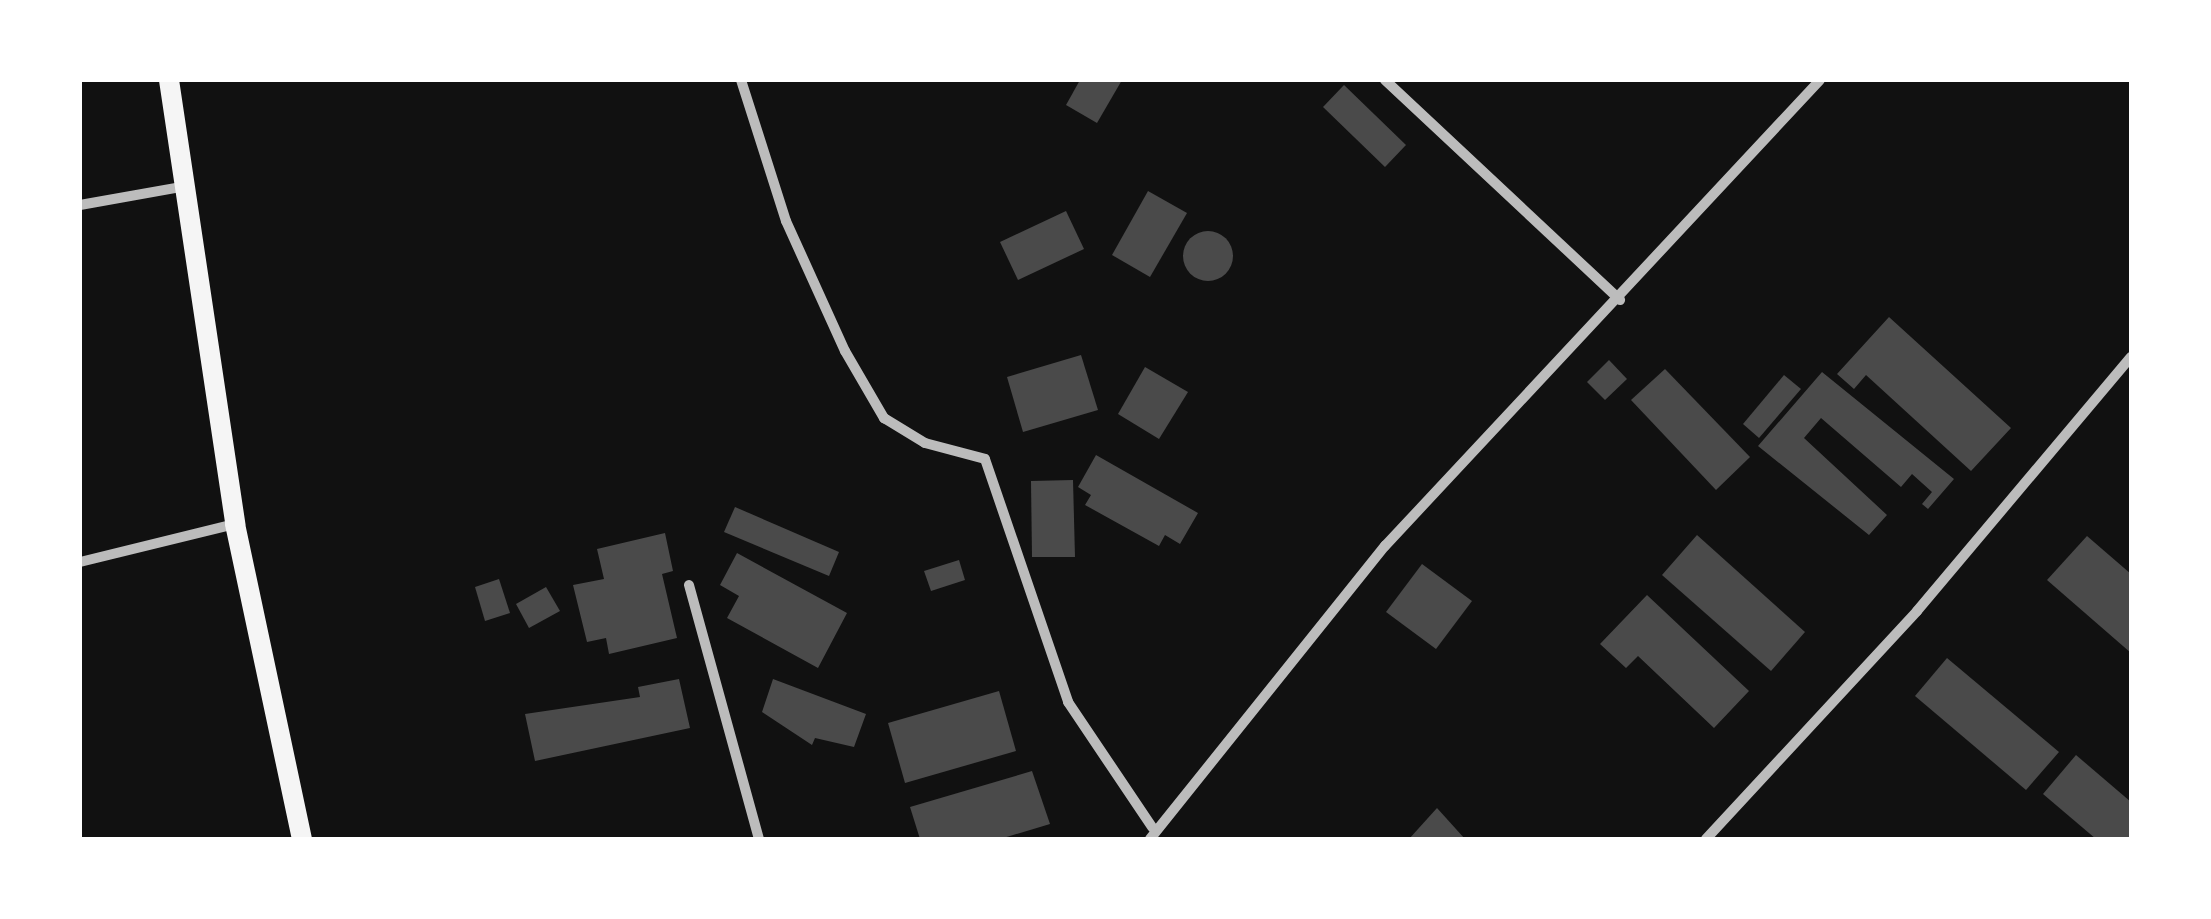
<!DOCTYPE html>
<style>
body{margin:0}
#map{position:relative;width:2211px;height:919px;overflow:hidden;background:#111;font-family:"Times New Roman",serif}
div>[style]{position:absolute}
.building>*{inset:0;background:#4a4a4a}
.round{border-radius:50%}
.minor>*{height:10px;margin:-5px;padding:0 5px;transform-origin:5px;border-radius:5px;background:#bcbcbc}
.secondary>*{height:20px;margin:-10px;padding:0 10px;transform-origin:10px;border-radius:10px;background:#f5f5f5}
span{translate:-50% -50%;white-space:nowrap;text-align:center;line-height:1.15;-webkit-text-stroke:10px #fff;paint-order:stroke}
.frame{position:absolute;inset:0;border:82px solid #fff;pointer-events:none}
</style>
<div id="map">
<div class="building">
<div style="clip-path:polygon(1080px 80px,1122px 80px,1097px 123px,1066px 105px)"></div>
<div style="clip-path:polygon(1344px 85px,1406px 145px,1385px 167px,1323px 107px)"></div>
<div style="clip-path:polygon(1148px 191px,1187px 213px,1150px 277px,1112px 255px)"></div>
<div style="clip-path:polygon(1066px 211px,1084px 249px,1018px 280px,1000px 242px)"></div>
<div class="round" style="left:1183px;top:231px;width:50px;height:50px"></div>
<div style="clip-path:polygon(1889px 317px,2011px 428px,1971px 471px,1866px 375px,1854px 389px,1837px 374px)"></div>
<div style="clip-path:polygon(1081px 355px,1098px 410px,1023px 432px,1007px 377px)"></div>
<div style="clip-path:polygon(1609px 360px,1627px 379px,1605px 400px,1587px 382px)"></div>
<div style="clip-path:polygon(1145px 367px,1188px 392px,1159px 439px,1118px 414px)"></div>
<div style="clip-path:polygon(1665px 369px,1750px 457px,1716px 490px,1631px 400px)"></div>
<div style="clip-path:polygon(1822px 372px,1954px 479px,1928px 509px,1922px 504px,1932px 492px,1912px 474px,1901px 487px,1821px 418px,1804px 438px,1887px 515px,1869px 535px,1758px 446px)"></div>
<div style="clip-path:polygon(1784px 375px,1801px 389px,1759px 438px,1743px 424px)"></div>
<div style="clip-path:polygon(1096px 455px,1198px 513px,1180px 544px,1165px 535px,1159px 546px,1085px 505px,1091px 495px,1078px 487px)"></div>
<div style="clip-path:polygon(1073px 480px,1075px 557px,1032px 557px,1031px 481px)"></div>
<div style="clip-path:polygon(735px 507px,839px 552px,829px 576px,724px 532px)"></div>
<div style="clip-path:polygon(665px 533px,673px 571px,662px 574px,677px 638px,609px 654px,606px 638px,587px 642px,573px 585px,604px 579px,597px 549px)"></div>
<div style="clip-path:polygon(1697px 535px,1805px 632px,1771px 671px,1662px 575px)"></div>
<div style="clip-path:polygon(2087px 536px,2131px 574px,2131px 653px,2047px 580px)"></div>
<div style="clip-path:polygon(737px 553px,847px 613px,818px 668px,727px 618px,739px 596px,720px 585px)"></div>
<div style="clip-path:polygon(959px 560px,965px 580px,931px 591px,924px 571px)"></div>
<div style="clip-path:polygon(1422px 564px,1472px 601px,1436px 649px,1386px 612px)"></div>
<div style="clip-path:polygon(499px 579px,510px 613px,485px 621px,475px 587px)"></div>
<div style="clip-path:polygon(546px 587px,560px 611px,529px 628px,516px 604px)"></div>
<div style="clip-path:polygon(1647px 595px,1749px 691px,1714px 728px,1638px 656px,1626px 668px,1600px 644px)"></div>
<div style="clip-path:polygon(1947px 658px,2059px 752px,2026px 790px,1915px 696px)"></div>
<div style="clip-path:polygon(679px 679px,690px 728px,535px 761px,525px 714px,640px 697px,638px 687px)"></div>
<div style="clip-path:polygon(773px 679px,866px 714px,854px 747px,815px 738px,812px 745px,762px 712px)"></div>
<div style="clip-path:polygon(999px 691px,1016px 751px,905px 783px,888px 723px)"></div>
<div style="clip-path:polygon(2076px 755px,2131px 802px,2131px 839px,2096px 839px,2043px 794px)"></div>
<div style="clip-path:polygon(1032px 771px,1050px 824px,1000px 839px,920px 839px,910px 807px)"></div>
<div style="clip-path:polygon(1437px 808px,1465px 839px,1409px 839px)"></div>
</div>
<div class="minor">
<div style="left:741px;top:80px;width:148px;rotate:72.3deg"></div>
<div style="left:786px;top:221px;width:143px;rotate:65.6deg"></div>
<div style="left:845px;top:351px;width:78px;rotate:59.8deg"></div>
<div style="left:884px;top:418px;width:48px;rotate:31.4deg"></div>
<div style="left:925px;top:443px;width:62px;rotate:14.9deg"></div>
<div style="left:985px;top:459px;width:257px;rotate:71.1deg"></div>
<div style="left:1068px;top:702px;width:151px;rotate:56.1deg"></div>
<div style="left:1385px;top:80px;width:322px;rotate:43.1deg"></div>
<div style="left:80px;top:205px;width:109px;rotate:-10.1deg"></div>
<div style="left:80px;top:562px;width:160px;rotate:-13.8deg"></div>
<div style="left:689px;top:585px;width:263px;rotate:74.6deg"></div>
<div style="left:1150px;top:839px;width:376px;rotate:-51.3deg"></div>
<div style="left:1385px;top:546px;width:637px;rotate:-46.97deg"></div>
<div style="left:1706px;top:839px;width:311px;rotate:-47.2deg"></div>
<div style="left:1917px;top:611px;width:332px;rotate:-49.9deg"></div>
</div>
<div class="secondary">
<div style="left:169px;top:80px;width:449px;rotate:81.5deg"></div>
<div style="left:235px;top:524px;width:322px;rotate:78deg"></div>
</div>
<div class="frame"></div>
</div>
